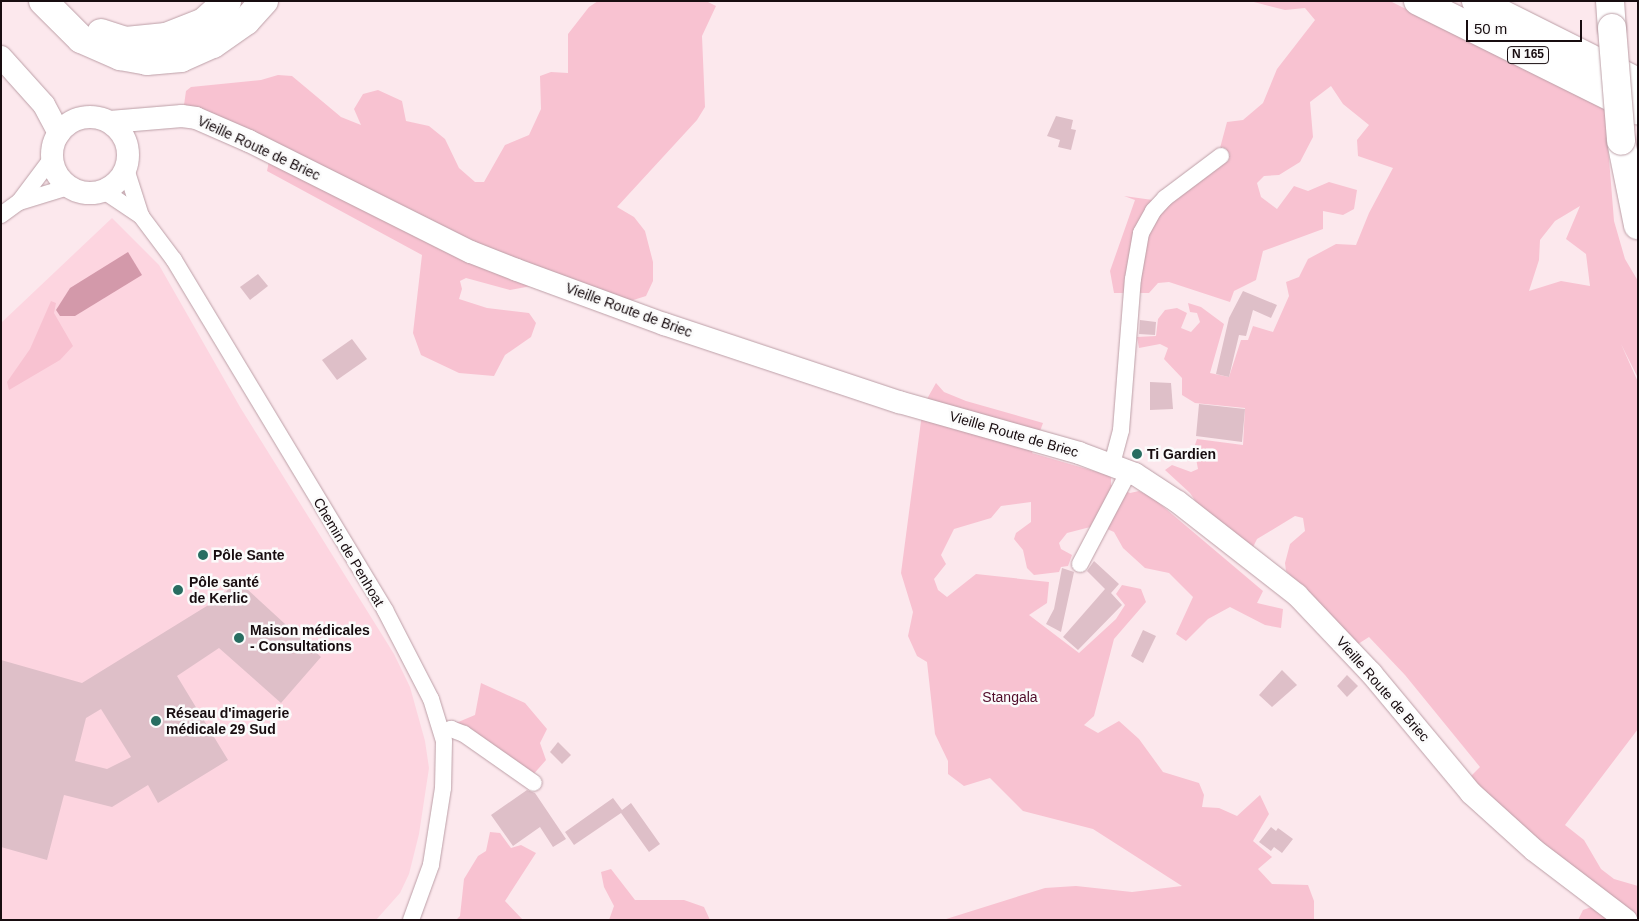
<!DOCTYPE html>
<meta charset="utf-8">
<style>
body{margin:0}
#map{position:relative;width:1639px;height:921px;overflow:hidden;background:#fce8ed;font-family:Helvetica,sans-serif}
div>[style]{position:absolute}
.built>*{inset:0;background:#fdd5e0}
.green>*{inset:0;background:#f8c2d1}
.water>*{inset:0;background:#d399aa}
.building>*{inset:0;background:#debfc8}
.roads{filter:drop-shadow(0 0 1px #bc9fa7) drop-shadow(0 0 1px #bc9fa7)}
.street>*{height:16px;margin:-8px;padding:0 8px;transform-origin:8px;border-radius:8px;background:#fff}
.secondary>*{height:22px;margin:-11px;padding:0 11px;transform-origin:11px;border-radius:11px;background:#fff}
.secondary>.ring{margin:-11px;padding:0;box-sizing:content-box;background:none;border:22px solid #fff;border-radius:50%}
.highway>*{height:28px;margin:-14px;padding:0 14px;transform-origin:14px;border-radius:14px;background:#fff}
.bridges{filter:drop-shadow(0 0 1px #bc9fa7) drop-shadow(0 0 1px #bc9fa7)}
.highway-bridge>*{height:28px;margin:-14px;padding:0 14px;transform-origin:14px;border-radius:14px;background:#fff}
.dots>*{width:14px;height:14px;translate:-50% -50%;box-sizing:border-box;border:2px solid #fbfbfb;border-radius:50%}
span{translate:-50% -50%;white-space:nowrap;text-align:center;line-height:1.15;-webkit-text-stroke:5px #fbfbfb;paint-order:stroke}
.shield-label span{padding:1px 4px;background:#fbfbfb;border:1px solid;border-radius:4px;-webkit-text-stroke-width:0}
.shield-label{font-size:12px;color:#180d10;font-weight:700}
.street-label{font-size:14px;color:#180d10}
.poi-label{font-size:14px;color:#180d10;font-weight:700}
.left{translate:0 -50%;text-align:left}
.park-label{font-size:14px;color:#500c2a}
.frame{position:absolute;inset:0;border:2px solid #180d10;pointer-events:none}
.scale{position:absolute;left:1466px;top:20px;width:116px;height:22px;box-sizing:border-box;border:2px solid #180d10;border-top:0;padding-left:6px;font-size:15px;line-height:18px;white-space:nowrap;color:#180d10;-webkit-text-stroke:4px #fbfbfb;paint-order:stroke}
</style>
<div id="map">
<div class="built">
<div style="clip-path:polygon(112px 218px,159px 265px,240px 407px,394px 654px,410px 687px,425px 741px,429px 768px,419px 834px,409px 874px,400px 893px,376px 920px,1px 920px,1px 323px)"></div>
</div>
<div class="green">
<div style="clip-path:polygon(598px 1px,706px 1px,716px 6px,702px 36px,705px 107px,697px 120px,617px 207px,634px 217px,645px 231px,653px 262px,653px 281px,646px 296px,627px 302px,558px 281px,510px 290px,466px 278px,460px 281px,462px 289px,459px 299px,487px 308px,529px 313px,536px 323px,531px 337px,505px 355px,494px 376px,459px 373px,421px 355px,413px 333px,422px 255px,267px 171px,272px 146px,184px 105px,186px 91px,191px 87px,261px 80px,278px 75px,292px 76px,341px 117px,361px 125px,354px 109px,363px 94px,378px 90px,402px 101px,406px 121px,429px 126px,445px 139px,459px 168px,475px 182px,484px 182px,505px 145px,529px 135px,541px 109px,540px 76px,551px 72px,568px 73px,568px 34px,589px 7px)"></div>
<div style="clip-path:polygon(evenodd,1250px 1px,1390px 1px,1605px 109px,1614px 221px,1625px 259px,1638px 281px,1638px 378px,1621px 344px,1638px 382px,1638px 729px,1565px 825px,1584px 840px,1601px 869px,1614px 879px,1638px 886px,1638px 920px,1578px 920px,1583px 910px,1608px 901px,1469px 778px,1480px 767px,1405px 675px,1369px 637px,1358px 644px,1286px 571px,1285px 563px,1290px 544px,1305px 531px,1303px 518px,1295px 516px,1257px 539px,1253px 547px,1200px 508px,1190px 493px,1165px 470px,1172px 465px,1191px 472px,1198px 469px,1194px 448px,1197px 439px,1243px 445px,1245px 408px,1195px 403px,1182px 395px,1182px 378px,1164px 359px,1168px 348px,1160px 344px,1139px 348px,1137px 337px,1156px 336px,1158px 319px,1165px 310px,1177px 308px,1187px 313px,1181px 328px,1191px 332px,1200px 322px,1197px 313px,1190px 312px,1188px 303px,1201px 307px,1224px 324px,1210px 373px,1229px 377px,1241px 340px,1248px 340px,1253px 326px,1273px 332px,1289px 296px,1286px 282px,1299px 277px,1308px 259px,1336px 244px,1356px 245px,1369px 213px,1393px 168px,1358px 156px,1357px 140px,1369px 125px,1343px 104px,1331px 86px,1310px 102px,1313px 137px,1300px 162px,1279px 175px,1264px 176px,1257px 183px,1261px 197px,1277px 209px,1294px 186px,1308px 191px,1329px 182px,1357px 190px,1354px 209px,1343px 215px,1323px 211px,1323px 229px,1263px 251px,1256px 280px,1234px 291px,1230px 302px,1169px 282px,1158px 283px,1149px 293px,1114px 293px,1110px 271px,1135px 200px,1124px 196px,1167px 202px,1216px 163px,1227px 122px,1243px 120px,1263px 103px,1277px 69px,1315px 20px,1305px 8px,1285px 10px,1250px 1px,1580px 206px,1566px 239px,1586px 254px,1590px 286px,1561px 281px,1529px 291px,1539px 260px,1540px 240px,1555px 221px,1580px 206px)"></div>
<div style="clip-path:polygon(51px 301px,56px 303px,54px 313px,73px 346px,60px 360px,9px 390px,7px 382px,30px 349px)"></div>
<div style="clip-path:polygon(936px 383px,944px 392px,966px 401px,1043px 423px,1032px 453px,1111px 476px,1111px 485px,1130px 493px,1139px 491px,1153px 498px,1263px 591px,1257px 603px,1283px 609px,1281px 628px,1265px 625px,1230px 607px,1208px 619px,1186px 641px,1176px 634px,1193px 597px,1169px 573px,1145px 568px,1123px 548px,1114px 532px,1098px 525px,1067px 533px,1059px 543px,1061px 549px,1072px 555px,1068px 566px,1061px 567px,1059px 572px,1034px 575px,1027px 568px,1023px 550px,1014px 539px,1016px 533px,1031px 522px,1031px 502px,1001px 506px,991px 518px,954px 529px,941px 555px,946px 564px,934px 579px,938px 590px,947px 597px,976px 574px,1049px 582px,1047px 603px,1029px 615px,1079px 653px,1116px 619px,1125px 605px,1116px 594px,1122px 585px,1141px 589px,1146px 602px,1114px 639px,1094px 716px,1084px 725px,1098px 733px,1119px 721px,1139px 739px,1163px 772px,1199px 783px,1204px 795px,1202px 807px,1219px 808px,1237px 816px,1260px 795px,1269px 814px,1253px 841px,1272px 857px,1258px 869px,1272px 884px,1308px 885px,1314px 901px,1314px 920px,943px 920px,1045px 888px,1076px 886px,1132px 892px,1182px 886px,1093px 829px,1023px 811px,990px 778px,964px 786px,948px 774px,948px 761px,935px 734px,927px 662px,917px 656px,908px 636px,913px 612px,901px 573px,923px 406px)"></div>
<div style="clip-path:polygon(481px 683px,525px 703px,547px 729px,540px 743px,546px 760px,531px 777px,456px 723px,475px 715px)"></div>
<div style="clip-path:polygon(490px 832px,500px 833px,511px 848px,521px 845px,536px 853px,505px 901px,523px 920px,456px 920px,460px 916px,464px 879px,478px 856px,486px 851px)"></div>
<div style="clip-path:polygon(611px 869px,635px 900px,684px 900px,704px 907px,710px 920px,609px 920px,614px 906px,604px 887px,601px 872px)"></div>
</div>
<div class="water">
<div style="clip-path:polygon(128px 252px,142px 275px,75px 316px,60px 316px,56px 310px,70px 288px)"></div>
</div>
<div class="building">
<div style="clip-path:polygon(1056px 116px,1073px 120px,1071px 129px,1076px 130px,1071px 150px,1058px 147px,1060px 140px,1047px 136px)"></div>
<div style="clip-path:polygon(258px 274px,268px 286px,250px 300px,240px 287px)"></div>
<div style="clip-path:polygon(1243px 291px,1277px 305px,1271px 318px,1253px 310px,1246px 336px,1239px 335px,1229px 377px,1216px 374px,1229px 318px)"></div>
<div style="clip-path:polygon(1140px 320px,1156px 322px,1155px 335px,1139px 334px)"></div>
<div style="clip-path:polygon(352px 339px,367px 359px,337px 380px,322px 360px)"></div>
<div style="clip-path:polygon(1150px 382px,1171px 383px,1173px 409px,1150px 410px)"></div>
<div style="clip-path:polygon(1199px 404px,1245px 409px,1242px 442px,1196px 436px)"></div>
<div style="clip-path:polygon(1094px 561px,1119px 584px,1111px 593px,1122px 605px,1078px 650px,1063px 637px,1105px 589px,1087px 571px)"></div>
<div style="clip-path:polygon(1062px 568px,1074px 572px,1061px 632px,1046px 624px,1054px 609px)"></div>
<div style="clip-path:polygon(evenodd,236px 579px,321px 657px,281px 703px,219px 648px,177px 676px,228px 760px,158px 803px,148px 785px,112px 807px,64px 795px,47px 860px,1px 847px,1px 660px,82px 683px,223px 596px,236px 579px,101px 709px,131px 757px,107px 769px,75px 761px,86px 718px,101px 709px)"></div>
<div style="clip-path:polygon(1143px 630px,1156px 636px,1143px 663px,1131px 656px)"></div>
<div style="clip-path:polygon(1282px 670px,1297px 685px,1272px 707px,1259px 695px)"></div>
<div style="clip-path:polygon(1347px 675px,1358px 686px,1347px 697px,1337px 686px)"></div>
<div style="clip-path:polygon(558px 742px,571px 755px,562px 764px,550px 752px)"></div>
<div style="clip-path:polygon(527px 790px,535px 793px,566px 839px,553px 847px,540px 827px,513px 846px,491px 815px)"></div>
<div style="clip-path:polygon(613px 798px,622px 810px,631px 803px,660px 844px,649px 852px,621px 813px,574px 845px,565px 832px)"></div>
<div style="clip-path:polygon(1271px 827px,1276px 831px,1278px 828px,1293px 839px,1282px 853px,1274px 847px,1271px 851px,1259px 842px)"></div>
</div>
<div class="roads">
<div class="street">
<div style="left:126px;top:169px;width:49px;rotate:72.3deg"></div>
<div style="left:104px;top:191px;width:45px;rotate:34deg"></div>
<div style="left:141px;top:216px;width:55px;rotate:53.1deg"></div>
<div style="left:174px;top:260px;width:409px;rotate:58.9deg"></div>
<div style="left:385px;top:610px;width:100px;rotate:62.7deg"></div>
<div style="left:431px;top:699px;width:44px;rotate:72.8deg"></div>
<div style="left:444px;top:741px;width:47px;rotate:91.2deg"></div>
<div style="left:443px;top:788px;width:78px;rotate:98.9deg"></div>
<div style="left:431px;top:865px;width:59px;rotate:110deg"></div>
<div style="left:19px;top:202px;width:51px;rotate:-17deg"></div>
<div style="left:1px;top:215px;width:22px;rotate:-36deg"></div>
<div style="left:19px;top:202px;width:55px;rotate:-53.1deg"></div>
<div style="left:1112px;top:464px;width:35px;rotate:-75deg"></div>
<div style="left:1121px;top:430px;width:151px;rotate:-85.5deg"></div>
<div style="left:1133px;top:279px;width:47px;rotate:-80.1deg"></div>
<div style="left:1141px;top:233px;width:25px;rotate:-61deg"></div>
<div style="left:1153px;top:211px;width:18px;rotate:-47deg"></div>
<div style="left:1165px;top:198px;width:70px;rotate:-36.9deg"></div>
<div style="left:1080px;top:564px;width:105px;rotate:-62.2deg"></div>
<div style="left:443px;top:732px;width:9px;rotate:-21deg"></div>
<div style="left:451px;top:729px;width:14px;rotate:21deg"></div>
<div style="left:464px;top:734px;width:85px;rotate:35deg"></div>
</div>
<div class="secondary">
<div style="left:1px;top:57px;width:64px;rotate:48.1deg"></div>
<div style="left:44px;top:105px;width:32px;rotate:62deg"></div>
<div class="ring" style="left:52px;top:117px;width:54px;height:54px"></div>
<div style="left:110px;top:122px;width:72px;rotate:-4.8deg"></div>
<div style="left:182px;top:116px;width:14px;rotate:8deg"></div>
<div style="left:196px;top:118px;width:58px;rotate:23.5deg"></div>
<div style="left:249px;top:141px;width:248px;rotate:26.6deg"></div>
<div style="left:471px;top:252px;width:49px;rotate:21.4deg"></div>
<div style="left:517px;top:270px;width:157px;rotate:20.2deg"></div>
<div style="left:664px;top:324px;width:248px;rotate:18.4deg"></div>
<div style="left:899px;top:402px;width:187px;rotate:15.8deg"></div>
<div style="left:1079px;top:453px;width:60px;rotate:20.6deg"></div>
<div style="left:1135px;top:474px;width:51px;rotate:33.1deg"></div>
<div style="left:1178px;top:502px;width:151px;rotate:38deg"></div>
<div style="left:1297px;top:595px;width:108px;rotate:46.5deg"></div>
<div style="left:1371px;top:673px;width:156px;rotate:50.2deg"></div>
<div style="left:1471px;top:793px;width:85px;rotate:42.1deg"></div>
<div style="left:1534px;top:850px;width:116px;rotate:37.3deg"></div>
</div>
<div class="highway">
<div style="left:43px;top:1px;width:54px;rotate:45deg"></div>
<div style="left:81px;top:39px;width:43px;rotate:23.6deg"></div>
<div style="left:120px;top:56px;width:27px;rotate:10deg"></div>
<div style="left:147px;top:61px;width:34px;rotate:-5deg"></div>
<div style="left:181px;top:58px;width:35px;rotate:-24deg"></div>
<div style="left:213px;top:44px;width:40px;rotate:-34.9deg"></div>
<div style="left:246px;top:21px;width:27px;rotate:-48deg"></div>
<div style="left:1418px;top:1px;width:246px;rotate:26.4deg"></div>
<div style="left:1476px;top:1px;width:181px;rotate:26.6deg"></div>
<div style="left:1610px;top:1px;width:27px;rotate:86deg"></div>
<div style="left:101px;top:33px;width:26px;rotate:18deg"></div>
<div style="left:126px;top:41px;width:40px;rotate:-5.7deg"></div>
<div style="left:166px;top:37px;width:41px;rotate:-21.5deg"></div>
<div style="left:204px;top:22px;width:31px;rotate:-42deg"></div>
<div style="left:1621px;top:141px;width:86px;rotate:78.6deg"></div>
</div>
</div>
<div class="bridges">
<div class="highway-bridge">
<div style="left:1612px;top:28px;width:113px;rotate:85.4deg"></div>
</div>
</div>
<div class="dots">
<div style="left:1137px;top:454px;background:#286d61"></div>
<div style="left:203px;top:555px;background:#286d61"></div>
<div style="left:178px;top:590px;background:#286d61"></div>
<div style="left:239px;top:638px;background:#286d61"></div>
<div style="left:156px;top:721px;background:#286d61"></div>
</div>
<div class="shield-label">
<span style="left:1528px;top:55px">N 165</span>
</div>
<div class="street-label">
<span style="left:259px;top:148px;rotate:25deg">Vieille Route de Briec</span>
<span style="left:629px;top:310px;rotate:20deg">Vieille Route de Briec</span>
<span style="left:1014px;top:434px;rotate:16deg">Vieille Route de Briec</span>
<span style="left:349px;top:552px;rotate:59deg">Chemin de Penhoat</span>
<span style="left:1383px;top:689px;rotate:49deg">Vieille Route de Briec</span>
</div>
<div class="poi-label">
<span class="left" style="left:1147px;top:454px">Ti Gardien</span>
<span class="left" style="left:213px;top:555px">Pôle Sante</span>
<span class="left" style="left:189px;top:590px">Pôle santé<br>de Kerlic</span>
<span class="left" style="left:250px;top:638px">Maison médicales<br>- Consultations</span>
<span class="left" style="left:166px;top:721px">Réseau d'imagerie<br>médicale 29 Sud</span>
</div>
<div class="park-label">
<span style="left:1010px;top:697px">Stangala</span>
</div>
<div class="frame"></div>
<div class="scale">50 m</div>
</div>
